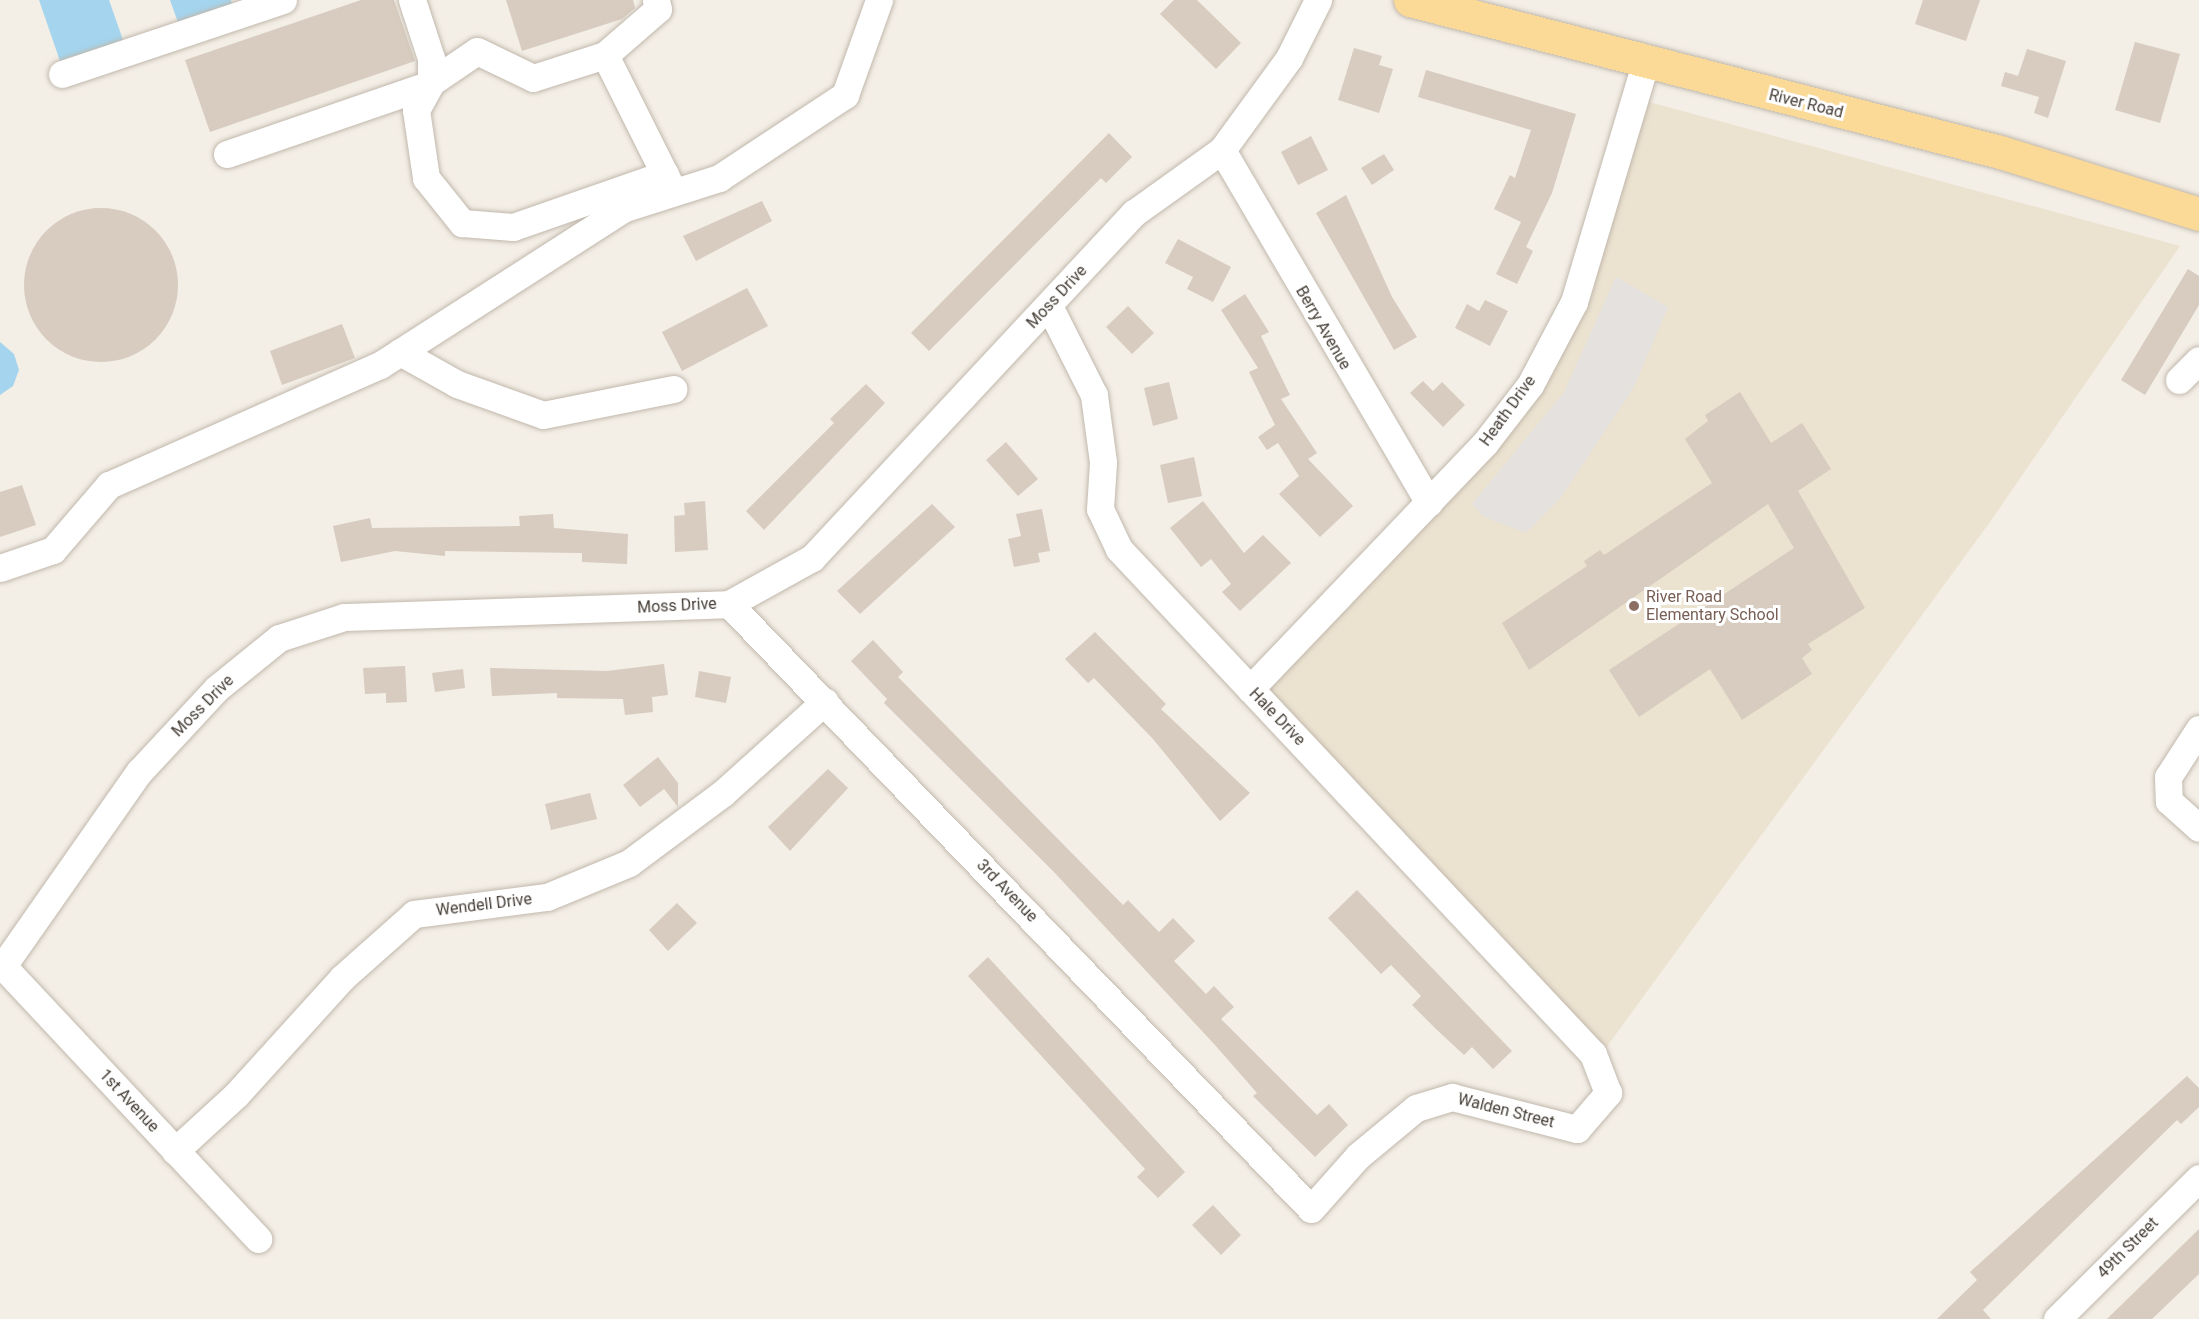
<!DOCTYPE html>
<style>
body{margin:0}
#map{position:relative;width:2199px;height:1319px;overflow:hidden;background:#f3eee6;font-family:Roboto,sans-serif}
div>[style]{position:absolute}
.education>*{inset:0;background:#ebe2d0}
.parking>*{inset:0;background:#e4e1de}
.water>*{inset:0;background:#a4d4ee}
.building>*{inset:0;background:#d7ccbf}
.round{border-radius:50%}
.roads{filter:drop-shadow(0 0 2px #c1b8ac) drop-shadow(0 0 2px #c1b8ac)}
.minor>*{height:27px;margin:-13.5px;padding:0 13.5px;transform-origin:13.5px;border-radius:13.5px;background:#fff}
.major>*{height:33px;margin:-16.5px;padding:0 16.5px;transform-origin:16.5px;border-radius:16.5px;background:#fbd997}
.dots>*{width:16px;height:16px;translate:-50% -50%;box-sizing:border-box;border:3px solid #fff;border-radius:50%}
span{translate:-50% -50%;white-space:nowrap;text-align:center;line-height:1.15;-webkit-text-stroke:6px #fff;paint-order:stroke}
.street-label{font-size:16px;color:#453e36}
.education-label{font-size:16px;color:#785e54}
.left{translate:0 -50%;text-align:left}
</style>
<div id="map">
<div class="education">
<div style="clip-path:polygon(1649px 102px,2180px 246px,1990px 522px,1605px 1049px,1259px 690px,1491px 448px,1586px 300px)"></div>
</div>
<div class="parking">
<div style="clip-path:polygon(1616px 277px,1668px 307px,1634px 387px,1562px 496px,1526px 533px,1484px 517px,1472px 504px,1564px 392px)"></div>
</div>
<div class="water">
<div style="clip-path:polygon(39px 0,109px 0,124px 43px,61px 64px)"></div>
<div style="clip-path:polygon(170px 0,231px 0,233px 7px,179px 25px)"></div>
<div style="clip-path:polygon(0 342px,14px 354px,19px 370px,13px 386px,0 395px)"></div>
</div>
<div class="building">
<div style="clip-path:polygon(361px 0,394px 0,415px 61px,210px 132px,185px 60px)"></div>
<div style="clip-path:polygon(506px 0,633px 0,635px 8px,622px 19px,522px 51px)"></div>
<div style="clip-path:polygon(1174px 0,1197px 0,1241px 43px,1216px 69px,1160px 14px)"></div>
<div style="clip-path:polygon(1923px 0,1980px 0,1966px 41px,1915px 24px)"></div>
<div style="clip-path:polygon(2135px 42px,2180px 54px,2160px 123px,2115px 110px)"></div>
<div style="clip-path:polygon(1354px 48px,1382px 56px,1379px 65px,1393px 69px,1379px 113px,1338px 100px)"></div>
<div style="clip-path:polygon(2027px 49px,2066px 61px,2048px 118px,2034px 113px,2039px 97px,2001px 86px,2005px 72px,2018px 76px)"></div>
<div style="clip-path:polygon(1426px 70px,1576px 114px,1552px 193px,1526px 247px,1533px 251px,1517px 284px,1496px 274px,1521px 222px,1494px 209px,1510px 175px,1515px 178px,1531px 130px,1418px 97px)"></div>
<div style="clip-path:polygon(1109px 133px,1132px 157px,1106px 183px,1101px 178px,929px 351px,911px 333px)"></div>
<div style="clip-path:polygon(1311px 136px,1328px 170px,1298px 185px,1281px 152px)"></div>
<div style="clip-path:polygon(1384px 154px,1394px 170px,1372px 185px,1361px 168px)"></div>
<div style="clip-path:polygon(1346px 195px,1392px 297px,1417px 337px,1394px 350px,1316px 213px)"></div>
<div style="clip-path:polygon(762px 201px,772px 221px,696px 261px,683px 236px)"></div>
<div class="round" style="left:24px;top:208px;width:154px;height:154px"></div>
<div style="clip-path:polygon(1178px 239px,1231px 267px,1213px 302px,1187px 289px,1193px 277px,1165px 263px)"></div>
<div style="clip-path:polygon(2188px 269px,2199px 276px,2199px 305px,2145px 395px,2121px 380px)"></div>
<div style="clip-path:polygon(747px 288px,768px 326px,682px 371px,662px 332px)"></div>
<div style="clip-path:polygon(1245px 294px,1269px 332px,1261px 336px,1290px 395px,1281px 399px,1317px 453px,1308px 459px,1353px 506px,1320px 537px,1279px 494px,1299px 476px,1278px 443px,1267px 450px,1258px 437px,1275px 425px,1249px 372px,1258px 368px,1221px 310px)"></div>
<div style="clip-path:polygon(1485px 300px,1508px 311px,1490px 346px,1455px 328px,1467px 304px,1479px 311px)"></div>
<div style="clip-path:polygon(1128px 306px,1154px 333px,1132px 354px,1106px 327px)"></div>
<div style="clip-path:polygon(342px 324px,355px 358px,282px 385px,270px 351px)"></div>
<div style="clip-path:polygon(1423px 381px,1433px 391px,1442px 382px,1465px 405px,1443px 427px,1410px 393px)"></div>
<div style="clip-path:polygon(1169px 382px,1178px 419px,1153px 426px,1144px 388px)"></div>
<div style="clip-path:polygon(866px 384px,885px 403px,764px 530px,746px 511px,834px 423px,830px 419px)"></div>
<div style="clip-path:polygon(1740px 392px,1771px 443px,1802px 423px,1831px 469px,1798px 491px,1865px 608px,1808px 644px,1812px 650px,1802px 658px,1812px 674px,1742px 720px,1710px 669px,1639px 717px,1609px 670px,1794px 548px,1768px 504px,1529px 670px,1502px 623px,1587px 566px,1584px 561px,1600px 550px,1604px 555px,1712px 483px,1685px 439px,1708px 421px,1705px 415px)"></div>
<div style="clip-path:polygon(1006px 442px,1038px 479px,1018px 496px,986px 460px)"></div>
<div style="clip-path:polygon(1194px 457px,1202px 496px,1168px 503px,1160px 465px)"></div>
<div style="clip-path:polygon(22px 485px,36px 525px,0 537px,0 492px)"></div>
<div style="clip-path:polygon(705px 501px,708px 550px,675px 552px,674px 516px,685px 515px,684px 503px)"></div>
<div style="clip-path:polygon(1203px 501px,1244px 553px,1263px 535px,1291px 563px,1240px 611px,1222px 592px,1231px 584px,1211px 559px,1201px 567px,1170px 528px)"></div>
<div style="clip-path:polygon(932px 504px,955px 527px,860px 614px,837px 591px)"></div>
<div style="clip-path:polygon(1042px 509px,1050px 551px,1038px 553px,1040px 562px,1014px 567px,1008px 539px,1021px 536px,1016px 514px)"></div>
<div style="clip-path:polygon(553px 514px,554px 528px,628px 534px,627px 564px,582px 562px,582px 553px,445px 551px,445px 556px,395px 551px,341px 562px,333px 526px,370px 518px,372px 528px,520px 526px,519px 516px)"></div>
<div style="clip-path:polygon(1095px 632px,1166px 704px,1161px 709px,1250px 793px,1220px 821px,1153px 739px,1094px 678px,1088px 683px,1065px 659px)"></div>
<div style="clip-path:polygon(873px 640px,903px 672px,898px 677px,1123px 905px,1128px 900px,1159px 932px,1173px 918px,1195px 941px,1174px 961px,1206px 994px,1214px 986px,1234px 1007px,1221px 1019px,1317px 1115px,1329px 1104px,1348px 1125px,1315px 1157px,1253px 1096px,1257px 1093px,1215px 1045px,1053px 871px,884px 703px,887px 699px,851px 661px)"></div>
<div style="clip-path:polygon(664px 664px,668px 695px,652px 697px,653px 712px,625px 715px,623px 699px,557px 698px,557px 693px,492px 696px,490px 668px,607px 671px)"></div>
<div style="clip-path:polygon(405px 666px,407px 702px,386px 703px,386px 693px,365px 694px,363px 668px)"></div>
<div style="clip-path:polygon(463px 669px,465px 688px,435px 692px,432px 673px)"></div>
<div style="clip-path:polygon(699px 671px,731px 677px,726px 703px,695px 697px)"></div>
<div style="clip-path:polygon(658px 757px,678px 783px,678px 807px,664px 789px,640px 807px,623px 785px)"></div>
<div style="clip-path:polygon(828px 769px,848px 788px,790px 851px,768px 827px)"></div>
<div style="clip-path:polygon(590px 793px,597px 819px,551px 830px,545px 804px)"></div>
<div style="clip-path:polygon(1357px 890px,1512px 1051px,1493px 1069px,1472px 1047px,1464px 1055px,1437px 1030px,1412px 1005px,1421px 996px,1391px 965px,1381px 974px,1328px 918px)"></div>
<div style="clip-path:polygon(677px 903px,697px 923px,668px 951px,649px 930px)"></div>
<div style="clip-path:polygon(988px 957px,1185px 1172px,1158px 1198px,1137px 1177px,1145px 1169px,968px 976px)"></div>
<div style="clip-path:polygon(2187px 1076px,2199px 1088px,2199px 1107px,2181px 1124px,2177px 1120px,1983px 1310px,1991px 1319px,1937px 1319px,1977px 1280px,1970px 1272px)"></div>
<div style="clip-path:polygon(1213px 1205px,1241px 1235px,1221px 1255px,1192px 1225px)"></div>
<div style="clip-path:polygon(2199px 1229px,2199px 1274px,2152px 1319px,2107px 1319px)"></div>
</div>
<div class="roads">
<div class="minor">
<div style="left:412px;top:0;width:61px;rotate:71.9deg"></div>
<div style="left:431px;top:58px;width:25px;rotate:90deg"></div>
<div style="left:431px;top:83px;width:31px;rotate:119deg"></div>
<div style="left:416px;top:110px;width:69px;rotate:81.6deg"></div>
<div style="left:426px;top:178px;width:58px;rotate:51.3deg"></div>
<div style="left:462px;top:223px;width:51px;rotate:4.5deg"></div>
<div style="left:513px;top:227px;width:161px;rotate:-19.2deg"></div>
<div style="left:605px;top:55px;width:152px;rotate:63.4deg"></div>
<div style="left:62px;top:74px;width:233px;rotate:-18.5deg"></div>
<div style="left:1222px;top:150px;width:409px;rotate:59.6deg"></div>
<div style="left:227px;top:154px;width:212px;rotate:-19deg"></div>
<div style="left:427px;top:85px;width:60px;rotate:-34.2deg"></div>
<div style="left:477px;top:51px;width:62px;rotate:25.7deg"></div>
<div style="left:533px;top:78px;width:76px;rotate:-17.7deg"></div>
<div style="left:605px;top:55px;width:70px;rotate:-41deg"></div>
<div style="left:658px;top:9px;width:9px;rotate:-103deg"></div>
<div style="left:400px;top:352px;width:65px;rotate:29.3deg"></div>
<div style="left:457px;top:384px;width:91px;rotate:19.8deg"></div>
<div style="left:543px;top:415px;width:133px;rotate:-11.3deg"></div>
<div style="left:2179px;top:380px;width:28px;rotate:-45deg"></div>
<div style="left:0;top:568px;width:56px;rotate:-18.8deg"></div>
<div style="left:53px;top:550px;width:86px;rotate:-49.3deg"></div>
<div style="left:109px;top:485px;width:296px;rotate:-23.9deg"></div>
<div style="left:380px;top:365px;width:291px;rotate:-32.7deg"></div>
<div style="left:625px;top:208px;width:99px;rotate:-17.7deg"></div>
<div style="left:719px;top:178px;width:151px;rotate:-33.4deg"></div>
<div style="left:845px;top:95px;width:101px;rotate:-70.3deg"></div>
<div style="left:729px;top:604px;width:839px;rotate:46.11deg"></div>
<div style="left:1311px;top:1209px;width:71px;rotate:-48.4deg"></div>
<div style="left:1358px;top:1156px;width:75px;rotate:-39.6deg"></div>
<div style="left:1416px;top:1108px;width:38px;rotate:-17deg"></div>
<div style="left:1452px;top:1097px;width:129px;rotate:14.4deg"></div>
<div style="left:1577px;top:1129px;width:48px;rotate:-49.3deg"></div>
<div style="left:1608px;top:1093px;width:42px;rotate:-111deg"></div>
<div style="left:1593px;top:1054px;width:693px;rotate:-133.19deg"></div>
<div style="left:1119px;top:549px;width:44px;rotate:-115.4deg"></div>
<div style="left:1100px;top:509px;width:47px;rotate:-86.3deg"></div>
<div style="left:1103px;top:462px;width:68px;rotate:-97.7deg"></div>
<div style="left:1094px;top:395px;width:100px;rotate:-116.8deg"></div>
<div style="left:1250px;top:689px;width:340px;rotate:-46.3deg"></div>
<div style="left:1485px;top:443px;width:73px;rotate:-52.2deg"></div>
<div style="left:1530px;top:385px;width:94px;rotate:-62.1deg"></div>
<div style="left:1574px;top:302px;width:252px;rotate:-73.4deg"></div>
<div style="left:2199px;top:729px;width:57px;rotate:122.9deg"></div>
<div style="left:2168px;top:777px;width:24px;rotate:88deg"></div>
<div style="left:2169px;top:801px;width:40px;rotate:42deg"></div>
<div style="left:0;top:963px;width:378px;rotate:46.9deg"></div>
<div style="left:3px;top:966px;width:237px;rotate:-55deg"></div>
<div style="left:139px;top:772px;width:113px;rotate:-47.1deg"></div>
<div style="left:216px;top:689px;width:81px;rotate:-39deg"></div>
<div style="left:279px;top:638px;width:68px;rotate:-17.9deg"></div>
<div style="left:344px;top:617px;width:385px;rotate:-1.9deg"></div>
<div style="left:729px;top:604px;width:95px;rotate:-29deg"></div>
<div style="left:812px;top:558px;width:472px;rotate:-47deg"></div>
<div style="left:1134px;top:213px;width:108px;rotate:-35.6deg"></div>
<div style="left:1222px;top:150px;width:114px;rotate:-53.9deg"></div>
<div style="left:1289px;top:58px;width:65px;rotate:-63.4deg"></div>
<div style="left:175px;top:1151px;width:83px;rotate:-42.6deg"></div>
<div style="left:236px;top:1095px;width:158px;rotate:-47.8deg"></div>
<div style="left:342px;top:978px;width:96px;rotate:-41.6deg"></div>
<div style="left:414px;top:914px;width:134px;rotate:-7.3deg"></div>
<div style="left:547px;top:897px;width:89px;rotate:-22.5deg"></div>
<div style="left:629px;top:863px;width:117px;rotate:-36.7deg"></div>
<div style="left:723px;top:793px;width:137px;rotate:-42deg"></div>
<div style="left:2057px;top:1319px;width:200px;rotate:-44.8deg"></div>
</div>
<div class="major">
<div style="left:1410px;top:0;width:609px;rotate:14.45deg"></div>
<div style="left:2000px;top:152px;width:208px;rotate:17.3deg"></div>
</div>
</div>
<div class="dots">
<div style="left:1634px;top:606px;background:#8d6e63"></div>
</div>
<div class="street-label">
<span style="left:1806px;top:104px;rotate:14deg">River Road</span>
<span style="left:1057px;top:297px;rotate:-47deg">Moss Drive</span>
<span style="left:1323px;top:328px;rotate:60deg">Berry Avenue</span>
<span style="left:1508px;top:411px;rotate:-54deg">Heath Drive</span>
<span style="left:677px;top:606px;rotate:-3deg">Moss Drive</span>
<span style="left:203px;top:706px;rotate:-45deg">Moss Drive</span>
<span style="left:1277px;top:717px;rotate:46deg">Hale Drive</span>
<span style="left:1007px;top:891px;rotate:46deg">3rd Avenue</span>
<span style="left:484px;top:905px;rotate:-7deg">Wendell Drive</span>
<span style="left:129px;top:1101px;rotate:47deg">1st Avenue</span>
<span style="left:1506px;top:1111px;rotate:14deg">Walden Street</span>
<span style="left:2128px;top:1248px;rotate:-45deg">49th Street</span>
</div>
<div class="education-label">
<span class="left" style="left:1646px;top:606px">River Road<br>Elementary School</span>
</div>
</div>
